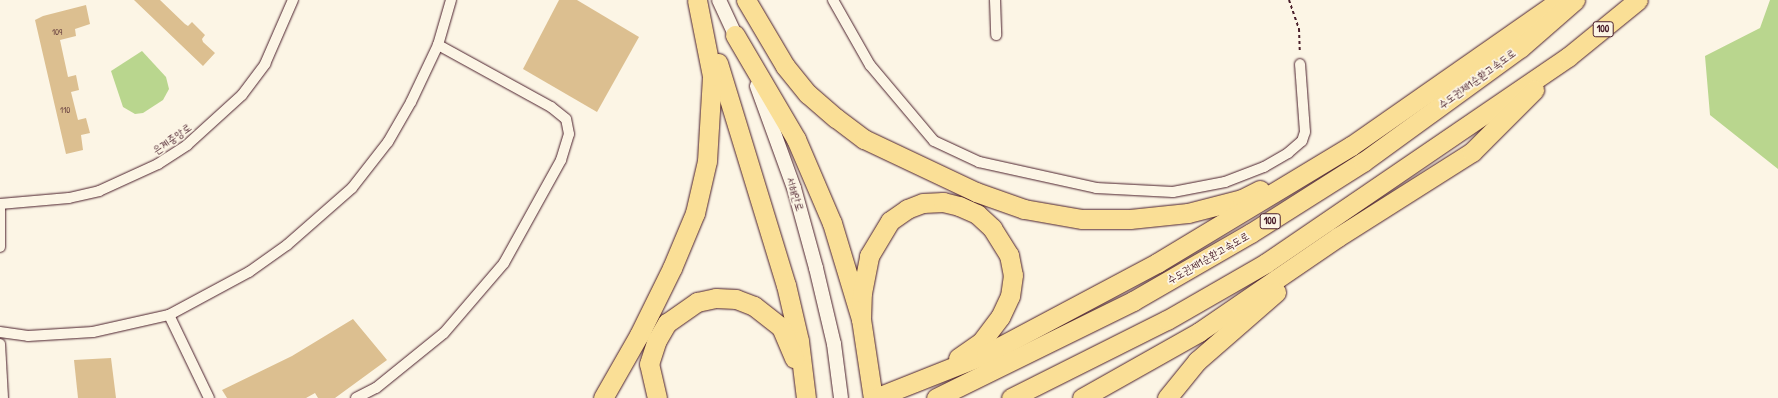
<!DOCTYPE html>
<meta charset="utf-8">
<style>
body{margin:0}
#map{position:relative;width:1778px;height:398px;overflow:hidden;background:#fcf5e5;font-family:"Patrick Hand","Poor Story",sans-serif}
div>[style]{position:absolute}
.green>*{inset:0;background:#b9d68e}
.building>*{inset:0;background:#dcbf90}
.path>*{height:2px;margin-top:-1px;transform-origin:0;background:repeating-linear-gradient(90deg,#4a1f2b 0 3px,transparent 0 6px)}
.roads{filter:drop-shadow(0 0 1px #4a1f2b) drop-shadow(0 0 1px #4a1f2b)}
.street>*{height:10px;margin:-5px;padding:0 5px;transform-origin:5px;border-radius:5px;background:#fcf5e5}
.secondary>*{height:14px;margin:-7px;padding:0 7px;transform-origin:7px;border-radius:7px;background:#fcf5e5}
.highway>*{height:19px;margin:-9.5px;padding:0 9.5px;transform-origin:9.5px;border-radius:9.5px;background:#fadf96}
span{translate:-50% -50%;white-space:nowrap;text-align:center;line-height:1.15;-webkit-text-stroke:3.5px #fcf5e5;paint-order:stroke}
.number-label{font-size:9px;color:#6e4744}
.number-label span{-webkit-text-stroke-width:0}
.shield-label span{padding:1px 3px;background:#fcf5e5;border:1px solid;border-radius:3px;-webkit-text-stroke-width:0}
.shield-label{font-size:10px;color:#4a1f2b;font-weight:700}
.street-label{font-size:11px;color:#4a1f2b}
</style>
<div id="map">
<div class="green">
<div style="clip-path:polygon(1770px 0,1778px 0,1778px 169px,1710px 115px,1705px 56px,1760px 28px)"></div>
<div style="clip-path:polygon(142px 51px,166px 77px,169px 89px,163px 100px,143px 113px,135px 114px,123px 107px,111px 71px)"></div>
</div>
<div class="building">
<div style="clip-path:polygon(134px 0,160px 0,185px 24px,188px 26px,192px 22px,205px 35px,202px 39px,203px 42px,215px 53px,203px 66px)"></div>
<div style="clip-path:polygon(559px 0,577px 0,639px 37px,597px 112px,523px 69px)"></div>
<div style="clip-path:polygon(86px 5px,90px 24px,75px 29px,76px 36px,60px 40px,68px 77px,76px 75px,79px 90px,71px 92px,78px 120px,86px 118px,90px 133px,81px 135px,83px 150px,66px 154px,35px 20px,43px 16px)"></div>
<div style="clip-path:polygon(353px 319px,387px 360px,335px 398px,318px 398px,315px 393px,306px 398px,227px 398px,222px 390px,292px 356px)"></div>
<div style="clip-path:polygon(111px 358px,116px 398px,78px 398px,74px 360px)"></div>
</div>
<div class="path">
<div style="left:1289px;top:0;width:31px;rotate:71deg"></div>
<div style="left:1299px;top:29px;width:24px;rotate:88deg"></div>
</div>
<div class="roads">
<div class="street">
<div style="left:833px;top:0;width:75px;rotate:60.4deg"></div>
<div style="left:870px;top:65px;width:99px;rotate:49.9deg"></div>
<div style="left:934px;top:141px;width:50px;rotate:25deg"></div>
<div style="left:979px;top:162px;width:120px;rotate:12.5deg"></div>
<div style="left:1096px;top:188px;width:77px;rotate:3deg"></div>
<div style="left:1173px;top:192px;width:53px;rotate:-10.9deg"></div>
<div style="left:1225px;top:182px;width:42px;rotate:-21deg"></div>
<div style="left:1264px;top:167px;width:28px;rotate:-30deg"></div>
<div style="left:1288px;top:153px;width:18px;rotate:-41deg"></div>
<div style="left:1302px;top:141px;width:9px;rotate:-72deg"></div>
<div style="left:1305px;top:132px;width:68px;rotate:-94.2deg"></div>
<div style="left:995px;top:0;width:35px;rotate:88deg"></div>
<div style="left:0;top:204px;width:69px;rotate:-5deg"></div>
<div style="left:69px;top:198px;width:31px;rotate:-13deg"></div>
<div style="left:99px;top:191px;width:65px;rotate:-24.6deg"></div>
<div style="left:158px;top:164px;width:35px;rotate:-33deg"></div>
<div style="left:187px;top:145px;width:74px;rotate:-42.3deg"></div>
<div style="left:242px;top:95px;width:39px;rotate:-53deg"></div>
<div style="left:265px;top:64px;width:70px;rotate:-66.4deg"></div>
<div style="left:0;top:247px;width:43px;rotate:-90deg"></div>
<div style="left:169px;top:315px;width:92px;rotate:64.3deg"></div>
<div style="left:0;top:332px;width:28px;rotate:8deg"></div>
<div style="left:28px;top:336px;width:65px;rotate:-3.5deg"></div>
<div style="left:93px;top:332px;width:78px;rotate:-12.6deg"></div>
<div style="left:169px;top:315px;width:91px;rotate:-28.3deg"></div>
<div style="left:249px;top:272px;width:47px;rotate:-35.4deg"></div>
<div style="left:287px;top:245px;width:86px;rotate:-41.2deg"></div>
<div style="left:352px;top:188px;width:58px;rotate:-52deg"></div>
<div style="left:388px;top:142px;width:46px;rotate:-60.1deg"></div>
<div style="left:411px;top:102px;width:63px;rotate:-64.7deg"></div>
<div style="left:438px;top:45px;width:47px;rotate:-73.9deg"></div>
<div style="left:0;top:344px;width:54px;rotate:86.8deg"></div>
<div style="left:356px;top:398px;width:22px;rotate:-27deg"></div>
<div style="left:376px;top:388px;width:87px;rotate:-39deg"></div>
<div style="left:444px;top:333px;width:92px;rotate:-49.4deg"></div>
<div style="left:504px;top:263px;width:118px;rotate:-61deg"></div>
<div style="left:561px;top:160px;width:27px;rotate:-73deg"></div>
<div style="left:569px;top:134px;width:15px;rotate:-101deg"></div>
<div style="left:566px;top:119px;width:19px;rotate:-141deg"></div>
<div style="left:551px;top:107px;width:129px;rotate:-151.2deg"></div>
</div>
<div class="secondary">
<div style="left:719px;top:0;width:47px;rotate:65.1deg"></div>
<div style="left:757px;top:86px;width:109px;rotate:70.1deg"></div>
<div style="left:794px;top:188px;width:83px;rotate:74.6deg"></div>
<div style="left:816px;top:268px;width:78px;rotate:76.7deg"></div>
<div style="left:834px;top:344px;width:54px;rotate:82.6deg"></div>
</div>
<div class="highway">
<div style="left:746px;top:0;width:77px;rotate:59.4deg"></div>
<div style="left:785px;top:66px;width:36px;rotate:51deg"></div>
<div style="left:808px;top:94px;width:37px;rotate:41deg"></div>
<div style="left:836px;top:118px;width:35px;rotate:37deg"></div>
<div style="left:864px;top:139px;width:124px;rotate:25.3deg"></div>
<div style="left:976px;top:192px;width:51px;rotate:19.5deg"></div>
<div style="left:1024px;top:209px;width:59px;rotate:9.8deg"></div>
<div style="left:1082px;top:219px;width:48px"></div>
<div style="left:1130px;top:219px;width:58px;rotate:-5.9deg"></div>
<div style="left:1188px;top:213px;width:56px;rotate:-14.5deg"></div>
<div style="left:1242px;top:199px;width:20px;rotate:-27deg"></div>
<div style="left:735px;top:35px;width:121px;rotate:59.6deg"></div>
<div style="left:796px;top:139px;width:91px;rotate:66.8deg"></div>
<div style="left:832px;top:223px;width:100px;rotate:73.2deg"></div>
<div style="left:861px;top:319px;width:80px;rotate:81.4deg"></div>
<div style="left:718px;top:63px;width:232px;rotate:73deg"></div>
<div style="left:786px;top:285px;width:57px;rotate:76.9deg"></div>
<div style="left:799px;top:341px;width:57px;rotate:83deg"></div>
<div style="left:861px;top:319px;width:26px;rotate:-88deg"></div>
<div style="left:862px;top:293px;width:38px;rotate:-79deg"></div>
<div style="left:869px;top:256px;width:41px;rotate:-59deg"></div>
<div style="left:890px;top:221px;width:21px;rotate:-35deg"></div>
<div style="left:907px;top:209px;width:17px;rotate:-21deg"></div>
<div style="left:923px;top:203px;width:20px;rotate:-3deg"></div>
<div style="left:943px;top:202px;width:16px;rotate:14deg"></div>
<div style="left:959px;top:206px;width:20px;rotate:24deg"></div>
<div style="left:977px;top:214px;width:21px;rotate:43deg"></div>
<div style="left:992px;top:228px;width:32px;rotate:58deg"></div>
<div style="left:1009px;top:255px;width:20px;rotate:79deg"></div>
<div style="left:1013px;top:275px;width:21px;rotate:98deg"></div>
<div style="left:1010px;top:296px;width:23px;rotate:115deg"></div>
<div style="left:1000px;top:317px;width:31px;rotate:127deg"></div>
<div style="left:981px;top:342px;width:28px;rotate:145deg"></div>
<div style="left:603px;top:398px;width:73px;rotate:-60.3deg"></div>
<div style="left:639px;top:335px;width:75px;rotate:-63.8deg"></div>
<div style="left:672px;top:268px;width:60px;rotate:-67.3deg"></div>
<div style="left:695px;top:213px;width:53px;rotate:-77deg"></div>
<div style="left:707px;top:161px;width:85px;rotate:-86.6deg"></div>
<div style="left:712px;top:76px;width:77px;rotate:-101.2deg"></div>
<div style="left:657px;top:398px;width:35px;rotate:-103deg"></div>
<div style="left:649px;top:364px;width:25px;rotate:-72deg"></div>
<div style="left:657px;top:340px;width:20px;rotate:-60deg"></div>
<div style="left:667px;top:323px;width:37px;rotate:-35deg"></div>
<div style="left:697px;top:302px;width:19px;rotate:-12deg"></div>
<div style="left:716px;top:298px;width:20px;rotate:3deg"></div>
<div style="left:736px;top:299px;width:19px;rotate:21deg"></div>
<div style="left:754px;top:306px;width:34px;rotate:38deg"></div>
<div style="left:781px;top:327px;width:34px;rotate:67deg"></div>
<div style="left:875px;top:398px;width:119px;rotate:-21.6deg"></div>
<div style="left:986px;top:354px;width:194px;rotate:-28deg"></div>
<div style="left:1157px;top:263px;width:227px;rotate:-31.1deg"></div>
<div style="left:1351px;top:146px;width:255px;rotate:-34.9deg"></div>
<div style="left:936px;top:398px;width:220px;rotate:-26.2deg"></div>
<div style="left:1133px;top:301px;width:136px;rotate:-30deg"></div>
<div style="left:1251px;top:233px;width:133px;rotate:-32.4deg"></div>
<div style="left:1363px;top:162px;width:194px;rotate:-36deg"></div>
<div style="left:1520px;top:48px;width:73px;rotate:-41.1deg"></div>
<div style="left:1011px;top:398px;width:174px;rotate:-26.6deg"></div>
<div style="left:1167px;top:320px;width:114px;rotate:-29.9deg"></div>
<div style="left:1266px;top:263px;width:366px;rotate:-34.3deg"></div>
<div style="left:1568px;top:57px;width:90px;rotate:-39.2deg"></div>
<div style="left:1082px;top:398px;width:134px;rotate:-29.4deg"></div>
<div style="left:1199px;top:332px;width:168px;rotate:-34.4deg"></div>
<div style="left:1338px;top:237px;width:159px;rotate:-32.4deg"></div>
<div style="left:1472px;top:152px;width:88px;rotate:-45deg"></div>
<div style="left:1167px;top:398px;width:48px;rotate:-51deg"></div>
<div style="left:1197px;top:361px;width:105px;rotate:-41.1deg"></div>
</div>
</div>
<div class="number-label">
<span style="left:57px;top:32px">109</span>
<span style="left:65px;top:110px">110</span>
</div>
<div class="shield-label">
<span style="left:1603px;top:29px">100</span>
<span style="left:1270px;top:221px">100</span>
</div>
<div class="street-label">
<span style="left:1477px;top:79px;rotate:-36deg">수도권제1순환고속도로</span>
<span style="left:172px;top:139px;rotate:-35deg">은계중앙로</span>
<span style="left:795px;top:194px;rotate:73deg">서해안로</span>
<span style="left:1208px;top:258px;rotate:-30deg">수도권제1순환고속도로</span>
</div>
</div>
